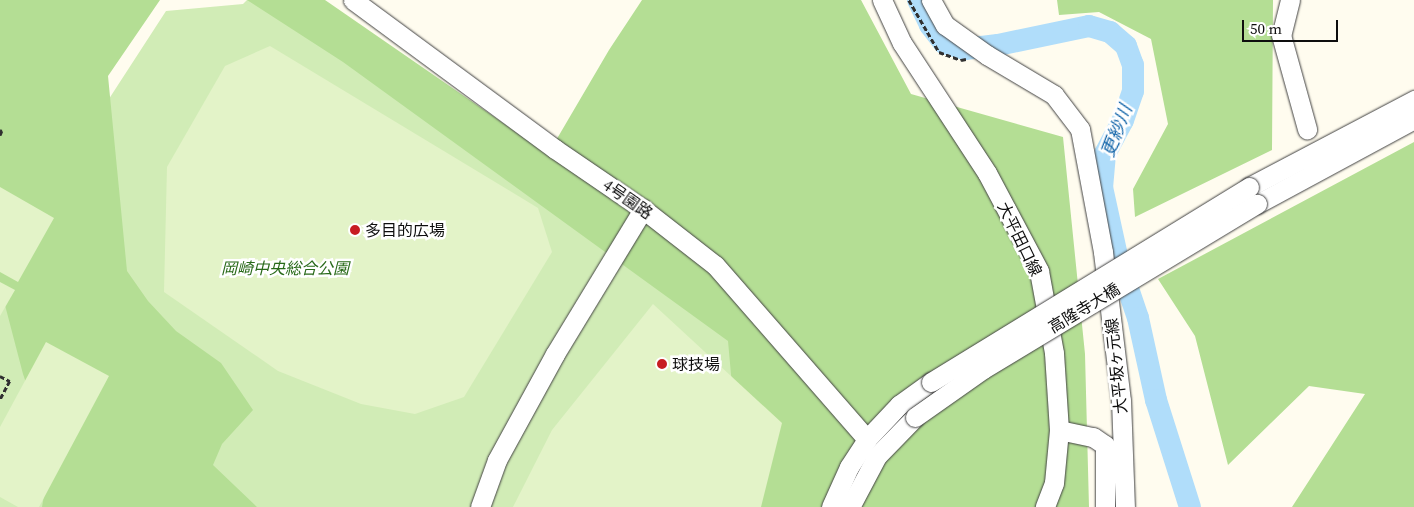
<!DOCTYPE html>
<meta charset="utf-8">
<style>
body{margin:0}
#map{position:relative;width:1414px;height:507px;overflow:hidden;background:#fffcef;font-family:"Source Serif 4","Noto Sans JP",serif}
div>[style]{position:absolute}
.green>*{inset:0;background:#d1ecb6}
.forest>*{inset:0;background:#b4de94}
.pitch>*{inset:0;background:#e3f3c8}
.river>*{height:22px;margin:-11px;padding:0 11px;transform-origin:11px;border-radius:11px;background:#b0ddfa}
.path>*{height:2.5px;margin-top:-1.25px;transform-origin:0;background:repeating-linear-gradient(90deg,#303030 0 5px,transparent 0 7.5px)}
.roads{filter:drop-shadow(0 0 1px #414141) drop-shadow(0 0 1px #414141)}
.minor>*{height:19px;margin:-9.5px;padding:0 9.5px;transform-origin:9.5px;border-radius:9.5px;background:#fff}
.bridges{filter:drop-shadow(0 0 1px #414141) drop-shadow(0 0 1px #414141)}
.minor-bridge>*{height:19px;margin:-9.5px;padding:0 9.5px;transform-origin:9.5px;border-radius:9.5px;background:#fff}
.dots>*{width:14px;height:14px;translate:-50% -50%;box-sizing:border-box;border:2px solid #fff;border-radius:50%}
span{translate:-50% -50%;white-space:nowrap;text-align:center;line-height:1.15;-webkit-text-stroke:5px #fff;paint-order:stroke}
.street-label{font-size:16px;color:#0e0e0e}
.poi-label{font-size:16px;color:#0e0e0e}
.left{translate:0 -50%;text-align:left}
.park-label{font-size:16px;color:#296a1a;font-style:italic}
.water-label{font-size:18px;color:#0f63a8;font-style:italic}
.scale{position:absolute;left:1242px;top:20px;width:96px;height:22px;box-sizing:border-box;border:2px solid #0e0e0e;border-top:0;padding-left:6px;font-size:15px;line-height:18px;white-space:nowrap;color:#0e0e0e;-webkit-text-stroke:4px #fff;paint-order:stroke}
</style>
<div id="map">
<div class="green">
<div style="clip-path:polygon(247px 0,323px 0,824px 414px,823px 507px,0 507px,0 114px,92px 125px,166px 11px,243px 4px)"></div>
</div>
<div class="forest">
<div style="clip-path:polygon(0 0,160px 0,108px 76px,127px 271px,148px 301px,176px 331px,221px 363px,253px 410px,222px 444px,213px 465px,257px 507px,42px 507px,51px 455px,23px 374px,0 286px)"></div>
<div style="clip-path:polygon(247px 0,325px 0,548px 154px,609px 50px,642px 0,861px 0,911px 94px,1063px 137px,1085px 354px,1089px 507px,743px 507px,728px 341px,343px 62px)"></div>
<div style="clip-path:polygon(1057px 0,1273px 0,1272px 150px,1135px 217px,1133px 189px,1168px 124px,1151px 39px,1099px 12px,1059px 15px)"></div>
<div style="clip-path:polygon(1414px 142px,1414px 507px,1292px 507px,1365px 394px,1309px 386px,1228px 465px,1195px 336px,1158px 279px)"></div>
</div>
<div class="pitch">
<div style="clip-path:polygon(270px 46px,538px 208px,552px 252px,464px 397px,415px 414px,361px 404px,278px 371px,164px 292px,167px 167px,225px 66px)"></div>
<div style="clip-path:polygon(0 187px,54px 218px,18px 282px,0 272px)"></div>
<div style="clip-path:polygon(0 282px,15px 290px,0 316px)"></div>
<div style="clip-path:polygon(653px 304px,782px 423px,761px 507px,513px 507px,552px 430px)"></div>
<div style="clip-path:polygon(46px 342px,109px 376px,39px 507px,18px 507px,0 497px,0 427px)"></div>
</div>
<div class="river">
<div style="left:918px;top:0;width:28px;rotate:64deg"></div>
<div style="left:930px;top:25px;width:23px;rotate:52deg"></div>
<div style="left:944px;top:43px;width:22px;rotate:16deg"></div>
<div style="left:965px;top:49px;width:33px;rotate:-7deg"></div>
<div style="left:998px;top:45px;width:93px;rotate:-11.8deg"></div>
<div style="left:1089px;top:26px;width:22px;rotate:16deg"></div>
<div style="left:1110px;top:32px;width:21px;rotate:41deg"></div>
<div style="left:1126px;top:46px;width:20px;rotate:70deg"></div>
<div style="left:1133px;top:65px;width:26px;rotate:90deg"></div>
<div style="left:1133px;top:91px;width:31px;rotate:109deg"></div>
<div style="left:1123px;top:120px;width:38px;rotate:118deg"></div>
<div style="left:1105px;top:154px;width:33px;rotate:95deg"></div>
<div style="left:1102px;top:187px;width:71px;rotate:77.7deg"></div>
<div style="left:1117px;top:256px;width:65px;rotate:71.3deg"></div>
<div style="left:1138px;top:318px;width:84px;rotate:77.6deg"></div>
<div style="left:1156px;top:400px;width:112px;rotate:72.4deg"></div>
</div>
<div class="path">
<div style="left:909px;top:0;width:60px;rotate:60deg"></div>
<div style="left:939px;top:52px;width:23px;rotate:20deg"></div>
<div style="left:961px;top:60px;width:5px;rotate:-11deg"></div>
<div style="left:0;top:130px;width:2px;rotate:27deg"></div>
<div style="left:2px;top:131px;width:5px;rotate:112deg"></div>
<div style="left:0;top:376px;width:11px;rotate:27deg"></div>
<div style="left:10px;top:381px;width:21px;rotate:118deg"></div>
</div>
<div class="roads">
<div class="minor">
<div style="left:353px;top:0;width:251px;rotate:36.4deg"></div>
<div style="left:555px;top:149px;width:107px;rotate:34.3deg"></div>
<div style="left:643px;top:209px;width:91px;rotate:37.9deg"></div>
<div style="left:715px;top:265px;width:231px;rotate:48.9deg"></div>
<div style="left:882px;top:0;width:47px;rotate:65.1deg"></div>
<div style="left:902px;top:43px;width:155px;rotate:56.8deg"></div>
<div style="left:987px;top:173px;width:111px;rotate:62deg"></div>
<div style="left:1039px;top:271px;width:83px;rotate:79.6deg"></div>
<div style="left:1054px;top:353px;width:77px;rotate:86.3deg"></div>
<div style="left:1059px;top:430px;width:53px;rotate:95.4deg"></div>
<div style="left:1054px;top:483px;width:26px;rotate:111deg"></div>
<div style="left:931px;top:0;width:29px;rotate:61deg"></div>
<div style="left:945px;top:25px;width:52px;rotate:35.5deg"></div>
<div style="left:987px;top:55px;width:78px;rotate:30.8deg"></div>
<div style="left:1054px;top:95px;width:43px;rotate:52.6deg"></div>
<div style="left:1080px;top:129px;width:125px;rotate:79.4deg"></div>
<div style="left:1103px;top:252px;width:149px;rotate:83.1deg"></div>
<div style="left:1121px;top:400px;width:107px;rotate:87.9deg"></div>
<div style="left:1290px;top:0;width:36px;rotate:104deg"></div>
<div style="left:1281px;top:35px;width:98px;rotate:74.5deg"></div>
<div style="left:1249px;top:187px;width:187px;rotate:-27.8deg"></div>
<div style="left:1257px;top:204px;width:179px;rotate:-28.4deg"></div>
<div style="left:1059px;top:430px;width:35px;rotate:12deg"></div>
<div style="left:1093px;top:437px;width:14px;rotate:34deg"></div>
<div style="left:1105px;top:445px;width:62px;rotate:90deg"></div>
<div style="left:480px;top:507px;width:50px;rotate:-70.1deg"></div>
<div style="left:497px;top:460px;width:121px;rotate:-61.3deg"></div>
<div style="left:555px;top:354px;width:170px;rotate:-58.7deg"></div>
<div style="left:831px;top:507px;width:44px;rotate:-65.8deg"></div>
<div style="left:849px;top:467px;width:33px;rotate:-57deg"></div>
<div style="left:867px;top:439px;width:47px;rotate:-46.7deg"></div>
<div style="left:899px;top:405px;width:39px;rotate:-36deg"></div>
<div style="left:850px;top:507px;width:58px;rotate:-62.1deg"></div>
<div style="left:877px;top:456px;width:54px;rotate:-45.7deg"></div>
</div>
</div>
<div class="bridges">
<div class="minor-bridge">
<div style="left:931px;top:382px;width:373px;rotate:-31.5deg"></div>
<div style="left:915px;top:417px;width:83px;rotate:-35.2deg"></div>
<div style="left:983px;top:369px;width:320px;rotate:-31.1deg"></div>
</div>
</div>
<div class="dots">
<div style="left:355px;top:230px;background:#c71d22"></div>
<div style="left:662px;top:364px;background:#c71d22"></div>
</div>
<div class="street-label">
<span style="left:628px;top:199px;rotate:35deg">4号園路</span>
<span style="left:1020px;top:239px;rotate:64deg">大平田口線</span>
<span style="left:1084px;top:308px;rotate:-31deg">高隆寺大橋</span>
<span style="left:1116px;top:366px;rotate:-96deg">大平坂ヶ元線</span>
</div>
<div class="poi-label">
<span class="left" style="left:365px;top:230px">多目的広場</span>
<span class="left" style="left:672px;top:364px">球技場</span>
</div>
<div class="park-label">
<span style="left:285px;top:268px">岡崎中央総合公園</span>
</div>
<div class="water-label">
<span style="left:1117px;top:131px;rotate:-69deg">更紗川</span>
</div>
<div class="scale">50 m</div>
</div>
